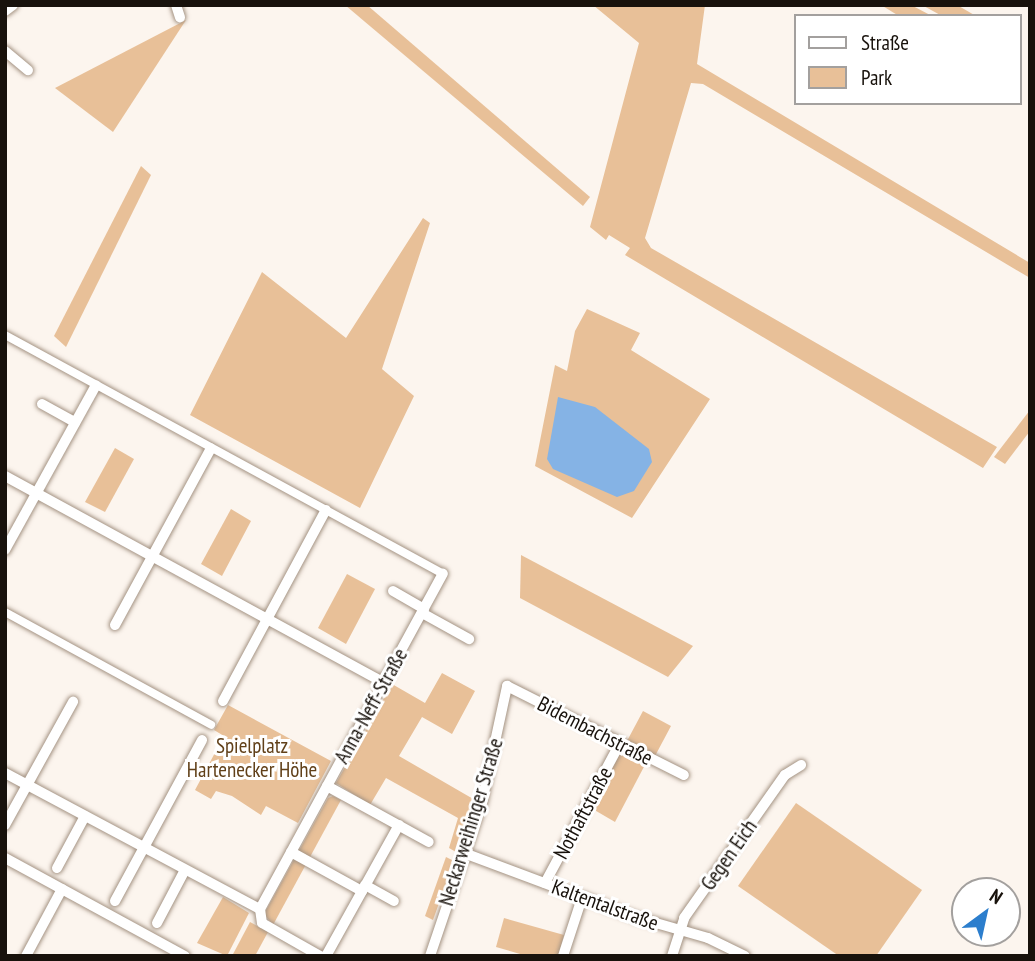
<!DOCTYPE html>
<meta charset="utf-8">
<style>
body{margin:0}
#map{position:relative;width:1035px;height:961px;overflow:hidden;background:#fcf5ee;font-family:"PT Sans Narrow",sans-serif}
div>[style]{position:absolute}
.green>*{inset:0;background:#e8c098}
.water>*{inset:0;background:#85b3e5}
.roads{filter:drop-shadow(0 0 2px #a49383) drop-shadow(0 0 2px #a49383)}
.pedestrian>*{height:8px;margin:-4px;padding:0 4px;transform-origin:4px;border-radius:4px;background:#fff}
.minor>*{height:10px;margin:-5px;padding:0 5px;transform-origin:5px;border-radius:5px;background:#fff}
span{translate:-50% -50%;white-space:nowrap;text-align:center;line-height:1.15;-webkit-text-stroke:6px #fff;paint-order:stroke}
.street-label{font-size:21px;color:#18120c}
.park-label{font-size:21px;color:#614019}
.frame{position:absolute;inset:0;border:7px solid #18120c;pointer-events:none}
.legend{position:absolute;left:794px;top:14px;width:228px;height:91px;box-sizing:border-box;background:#fff;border:2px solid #a3a09e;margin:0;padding:9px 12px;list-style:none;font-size:21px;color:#18120c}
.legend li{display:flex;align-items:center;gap:14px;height:35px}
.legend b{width:35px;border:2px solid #a3a09e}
.north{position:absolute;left:951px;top:877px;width:70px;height:70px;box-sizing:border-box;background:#fff;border:2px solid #a3a09e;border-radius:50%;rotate:33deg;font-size:19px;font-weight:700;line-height:28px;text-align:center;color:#18120c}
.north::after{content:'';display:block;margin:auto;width:24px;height:32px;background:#2c7ecd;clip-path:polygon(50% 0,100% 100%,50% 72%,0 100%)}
</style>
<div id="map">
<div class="green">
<div style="clip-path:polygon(345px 5px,367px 5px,590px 197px,583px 206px)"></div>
<div style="clip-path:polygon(593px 5px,705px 5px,697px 64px,1030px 263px,1030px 278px,703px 84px,691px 83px,645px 238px,651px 248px,997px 447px,983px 468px,625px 255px,630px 248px,609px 235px,606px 240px,590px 227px,639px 43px)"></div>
<div style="clip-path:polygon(881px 5px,911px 5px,932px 16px,899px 16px)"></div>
<div style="clip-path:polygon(922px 5px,957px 5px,976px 16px,942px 16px)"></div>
<div style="clip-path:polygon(186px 20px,113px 132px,55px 88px)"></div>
<div style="clip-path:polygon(141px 166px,151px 175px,66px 347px,54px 336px)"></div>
<div style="clip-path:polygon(423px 218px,430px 223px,382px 369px,414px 396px,360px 508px,190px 415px,262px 272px,346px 338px)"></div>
<div style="clip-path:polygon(587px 309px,640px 333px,631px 350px,710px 399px,632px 518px,535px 466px,555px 365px,567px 371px,575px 331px)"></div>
<div style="clip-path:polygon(1030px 410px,1030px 431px,1005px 464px,994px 457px)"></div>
<div style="clip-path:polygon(115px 448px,134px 459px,105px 512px,85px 502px)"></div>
<div style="clip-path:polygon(231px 509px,251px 521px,222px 576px,201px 564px)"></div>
<div style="clip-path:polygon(521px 555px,693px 646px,668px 677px,520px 598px)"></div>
<div style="clip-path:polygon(347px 574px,375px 589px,346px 644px,318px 628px)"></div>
<div style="clip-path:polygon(442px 673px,475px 691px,452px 734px,422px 717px,399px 756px,475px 800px,456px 852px,449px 848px,458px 818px,386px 778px,370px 805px,336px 783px,392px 684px,425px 703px)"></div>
<div style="clip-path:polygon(228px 705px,331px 761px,298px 823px,266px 806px,261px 815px,232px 796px,216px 791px,211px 799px,195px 790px,224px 736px,214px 730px)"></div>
<div style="clip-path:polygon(643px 711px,671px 726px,655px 756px,627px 741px)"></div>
<div style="clip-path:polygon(622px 750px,647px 761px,615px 822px,591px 808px)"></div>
<div style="clip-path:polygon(333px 796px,341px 800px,273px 925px,264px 914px,328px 798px)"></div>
<div style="clip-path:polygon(796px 803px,922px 890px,876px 956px,839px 956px,738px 886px)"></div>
<div style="clip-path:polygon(446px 857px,454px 861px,433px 920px,425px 916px)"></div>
<div style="clip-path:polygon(223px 897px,249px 913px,227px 956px,197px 943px)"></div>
<div style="clip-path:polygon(504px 918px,564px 935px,558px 956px,527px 956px,496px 947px)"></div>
<div style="clip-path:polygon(250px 922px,268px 932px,255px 956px,232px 956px)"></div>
</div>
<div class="water">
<div style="clip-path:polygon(558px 397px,595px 407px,649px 449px,652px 462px,634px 491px,617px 497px,553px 469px,547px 459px)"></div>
</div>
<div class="roads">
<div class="pedestrian">
<div style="left:5px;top:335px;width:499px;rotate:28.6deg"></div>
<div style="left:5px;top:612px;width:235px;rotate:28.7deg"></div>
</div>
<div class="minor">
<div style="left:176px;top:5px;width:13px;rotate:72deg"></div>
<div style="left:5px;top:11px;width:10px;rotate:-37deg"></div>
<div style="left:5px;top:51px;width:30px;rotate:40deg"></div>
<div style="left:42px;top:404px;width:38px;rotate:29deg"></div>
<div style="left:5px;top:476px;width:432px;rotate:28.6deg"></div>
<div style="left:5px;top:550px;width:188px;rotate:-61.1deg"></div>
<div style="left:393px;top:591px;width:36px;rotate:30deg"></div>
<div style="left:422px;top:613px;width:54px;rotate:29deg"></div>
<div style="left:115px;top:625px;width:201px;rotate:-61.5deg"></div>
<div style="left:223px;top:701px;width:217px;rotate:-61.7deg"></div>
<div style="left:5px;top:773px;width:289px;rotate:28.1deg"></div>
<div style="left:327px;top:786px;width:116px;rotate:28.8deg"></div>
<div style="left:5px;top:825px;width:141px;rotate:-61.1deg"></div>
<div style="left:291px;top:852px;width:81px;rotate:28.8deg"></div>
<div style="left:464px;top:853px;width:183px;rotate:20.5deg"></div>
<div style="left:635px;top:917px;width:76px;rotate:16deg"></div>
<div style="left:708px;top:938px;width:41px;rotate:25.9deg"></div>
<div style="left:5px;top:858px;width:205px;rotate:28.6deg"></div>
<div style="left:57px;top:868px;width:59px;rotate:-61.7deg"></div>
<div style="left:545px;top:883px;width:159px;rotate:-61.8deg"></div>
<div style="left:365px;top:885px;width:33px;rotate:29deg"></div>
<div style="left:115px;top:901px;width:183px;rotate:-61.6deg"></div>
<div style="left:260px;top:909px;width:382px;rotate:-61.4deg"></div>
<div style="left:260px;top:909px;width:14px;rotate:82deg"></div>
<div style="left:262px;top:923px;width:67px;rotate:29.6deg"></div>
<div style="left:157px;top:923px;width:60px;rotate:-62.2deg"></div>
<div style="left:26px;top:956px;width:76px;rotate:-61.8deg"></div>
<div style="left:326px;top:956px;width:150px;rotate:-60.9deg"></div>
<div style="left:430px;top:956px;width:163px;rotate:-71.3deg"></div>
<div style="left:482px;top:802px;width:119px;rotate:-77.8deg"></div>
<div style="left:507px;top:686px;width:198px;rotate:26.7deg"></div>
<div style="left:563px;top:956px;width:61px;rotate:-71.9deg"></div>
<div style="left:672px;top:956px;width:40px;rotate:-72deg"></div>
<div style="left:684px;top:918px;width:175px;rotate:-54.8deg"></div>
<div style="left:785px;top:775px;width:19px;rotate:-32deg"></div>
</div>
</div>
<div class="street-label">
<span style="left:371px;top:706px;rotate:-61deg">Anna-Neff-Straße</span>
<span style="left:595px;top:731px;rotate:27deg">Bidembachstraße</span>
<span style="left:583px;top:813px;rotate:-62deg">Nothaftstraße</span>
<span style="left:471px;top:822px;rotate:-73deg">Neckarweihinger Straße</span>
<span style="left:729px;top:855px;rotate:-55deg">Gegen Eich</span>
<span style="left:605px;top:905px;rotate:20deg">Kaltentalstraße</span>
</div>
<div class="park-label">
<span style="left:252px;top:758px">Spielplatz<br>Hartenecker Höhe</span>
</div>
<div class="frame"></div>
<ul class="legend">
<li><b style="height:9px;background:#fff"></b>Straße</li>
<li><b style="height:19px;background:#e8c098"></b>Park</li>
</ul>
<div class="north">N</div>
</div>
